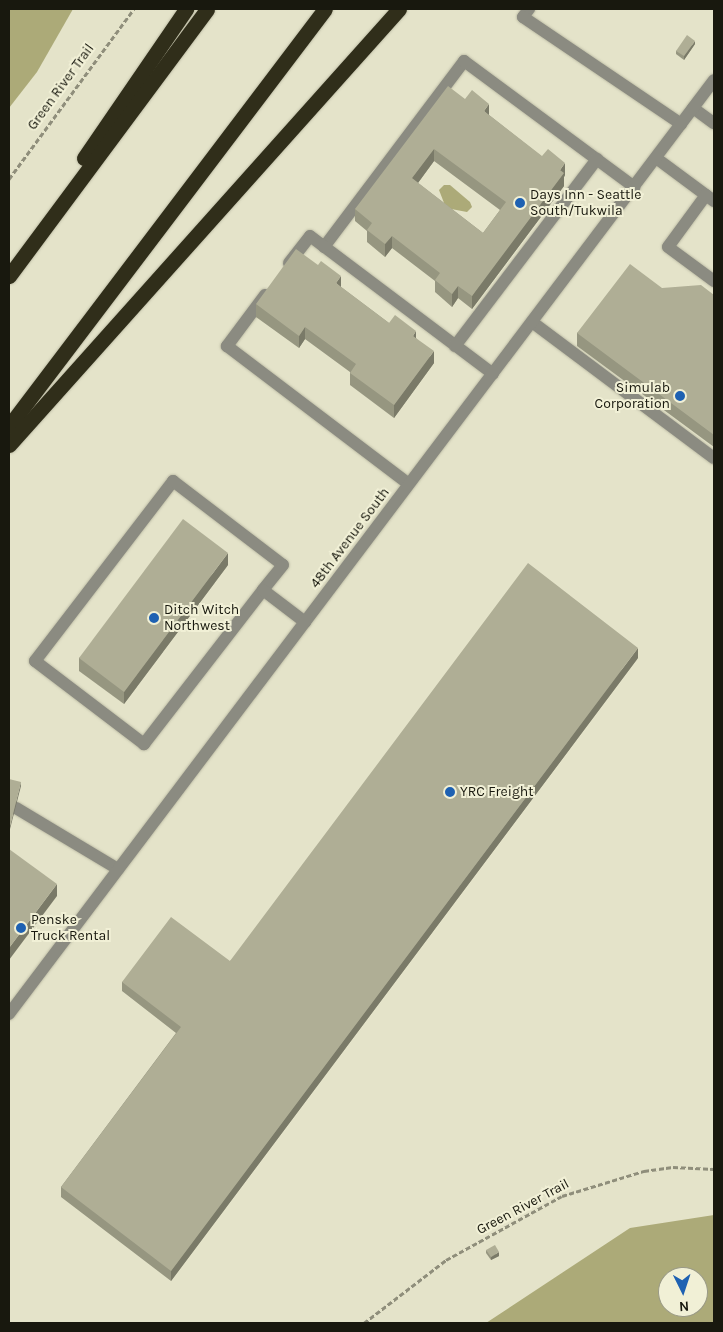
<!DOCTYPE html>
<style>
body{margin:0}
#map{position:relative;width:723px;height:1332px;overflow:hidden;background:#e4e3c9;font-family:Karla,sans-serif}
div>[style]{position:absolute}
.water>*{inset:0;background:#acaa78}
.path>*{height:3px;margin-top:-1.5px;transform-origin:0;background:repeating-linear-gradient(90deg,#8f8e7b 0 5px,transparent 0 7.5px)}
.roads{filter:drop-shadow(0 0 1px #bfbea7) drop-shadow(0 0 1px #bfbea7)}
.minor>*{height:12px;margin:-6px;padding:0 6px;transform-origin:6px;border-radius:6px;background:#8b8b81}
.highway>*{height:15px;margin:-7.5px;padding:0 7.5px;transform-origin:7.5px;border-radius:7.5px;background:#302e1a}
.wall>*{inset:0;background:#969680}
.shaded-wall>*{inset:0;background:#7a7a68}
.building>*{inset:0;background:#afae95}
.dots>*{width:14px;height:14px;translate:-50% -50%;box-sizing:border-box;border:2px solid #f1f0d6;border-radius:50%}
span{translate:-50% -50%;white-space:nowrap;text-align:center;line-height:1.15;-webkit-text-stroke:4px #f1f0d6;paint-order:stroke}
.street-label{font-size:14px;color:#18180e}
.poi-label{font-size:14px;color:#18180e}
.left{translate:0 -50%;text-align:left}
.right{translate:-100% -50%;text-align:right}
.frame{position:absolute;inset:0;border:10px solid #18180e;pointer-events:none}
.north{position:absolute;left:658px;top:1267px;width:50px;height:50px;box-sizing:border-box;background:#f1f0d6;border:1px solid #9a9a86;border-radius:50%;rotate:176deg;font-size:14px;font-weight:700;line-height:20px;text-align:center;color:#18180e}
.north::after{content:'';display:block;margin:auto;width:18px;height:22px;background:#1e61b2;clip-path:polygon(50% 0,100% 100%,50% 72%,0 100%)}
</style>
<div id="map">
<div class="water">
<div style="clip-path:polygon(9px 9px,73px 9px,37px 72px,9px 108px)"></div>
<div style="clip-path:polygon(444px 185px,450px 185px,470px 202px,472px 207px,467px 212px,446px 208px,439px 190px)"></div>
<div style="clip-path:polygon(evenodd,714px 1215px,714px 1323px,486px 1323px,630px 1228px,714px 1215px,668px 1277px,698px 1277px,698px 1307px,668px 1307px,668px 1277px)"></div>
</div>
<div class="path">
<div style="left:9px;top:179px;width:211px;rotate:-53.7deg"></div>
<div style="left:364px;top:1323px;width:103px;rotate:-37.5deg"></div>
<div style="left:446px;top:1260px;width:132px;rotate:-28.9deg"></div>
<div style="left:562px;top:1196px;width:86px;rotate:-17deg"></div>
<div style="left:644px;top:1171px;width:29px;rotate:-8deg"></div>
<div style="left:673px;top:1167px;width:41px;rotate:2.8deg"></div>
</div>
<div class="roads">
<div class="minor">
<div style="left:529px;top:9px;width:10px;rotate:127deg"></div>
<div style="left:523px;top:17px;width:191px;rotate:34.1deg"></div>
<div style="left:693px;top:108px;width:26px;rotate:36deg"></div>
<div style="left:656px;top:158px;width:72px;rotate:36.6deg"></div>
<div style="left:706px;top:195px;width:64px;rotate:126.2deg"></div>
<div style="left:668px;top:247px;width:57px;rotate:36.5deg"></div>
<div style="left:324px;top:247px;width:233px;rotate:-53deg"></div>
<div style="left:464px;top:61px;width:212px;rotate:36.5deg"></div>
<div style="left:289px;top:263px;width:34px;rotate:-52deg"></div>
<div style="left:310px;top:236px;width:229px;rotate:37deg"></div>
<div style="left:265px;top:295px;width:64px;rotate:126.7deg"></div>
<div style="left:227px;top:346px;width:228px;rotate:37.2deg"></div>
<div style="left:532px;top:322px;width:227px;rotate:36.8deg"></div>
<div style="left:455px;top:346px;width:235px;rotate:-52.8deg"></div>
<div style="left:263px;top:590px;width:195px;rotate:127.7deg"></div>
<div style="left:144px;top:744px;width:137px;rotate:-142.7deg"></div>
<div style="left:35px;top:661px;width:227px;rotate:-52.5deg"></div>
<div style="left:173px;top:481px;width:138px;rotate:37.4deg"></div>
<div style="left:283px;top:565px;width:32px;rotate:129deg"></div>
<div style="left:263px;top:590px;width:53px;rotate:37.3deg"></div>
<div style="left:16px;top:808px;width:119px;rotate:30.9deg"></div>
<div style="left:9px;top:1014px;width:1170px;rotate:-52.95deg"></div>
</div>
<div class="highway">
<div style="left:84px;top:158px;width:181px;rotate:-55.6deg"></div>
<div style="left:9px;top:276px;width:332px;rotate:-53.4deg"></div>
<div style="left:9px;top:426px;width:523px;rotate:-52.85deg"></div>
<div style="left:9px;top:445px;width:585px;rotate:-48.19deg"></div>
</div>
</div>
<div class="wall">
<div style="clip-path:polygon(695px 44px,684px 60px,676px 54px,676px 51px)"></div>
<div style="clip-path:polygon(evenodd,465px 99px,489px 115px,565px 175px,564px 177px,564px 186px,472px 309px,458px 298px,452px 307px,435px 292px,435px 281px,392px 248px,385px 257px,367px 242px,367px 231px,355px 221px,355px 209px,465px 99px,434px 161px,500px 210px,483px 233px,418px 183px,434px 161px)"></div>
<div style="clip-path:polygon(341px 287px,389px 323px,416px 338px,434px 363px,394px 418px,350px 385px,350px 372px,305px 339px,299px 348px,256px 317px,256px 304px)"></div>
<div style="clip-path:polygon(662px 288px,714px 295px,714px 447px,577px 346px,577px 333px)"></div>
<div style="clip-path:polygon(228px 565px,124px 704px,79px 671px,79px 658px)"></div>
<div style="clip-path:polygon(638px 658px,171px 1281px,61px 1197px,61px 1187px,176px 1033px,122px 991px,122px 982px,230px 961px)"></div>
<div style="clip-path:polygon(486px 1250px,499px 1256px,491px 1260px,486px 1253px)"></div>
</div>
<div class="shaded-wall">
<div style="clip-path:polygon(695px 41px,695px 44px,684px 60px,684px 56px)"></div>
<div style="clip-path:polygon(489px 104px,489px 116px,484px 111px)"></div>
<div style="clip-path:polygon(434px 149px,434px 161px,412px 191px,412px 178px)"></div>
<div style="clip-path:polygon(565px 163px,565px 175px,564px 177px,564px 186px,472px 309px,472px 296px)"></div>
<div style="clip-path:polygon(392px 236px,392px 248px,385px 257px,385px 244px)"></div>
<div style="clip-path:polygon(341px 276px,341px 288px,336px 283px)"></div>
<div style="clip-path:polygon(458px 286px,458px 298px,452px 307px,452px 294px)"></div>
<div style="clip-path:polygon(305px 327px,305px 339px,299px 348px,299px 336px)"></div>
<div style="clip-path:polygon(416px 331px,416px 343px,413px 336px)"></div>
<div style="clip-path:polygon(434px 351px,434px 363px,394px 418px,394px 405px)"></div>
<div style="clip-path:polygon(228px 553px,228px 565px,124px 704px,124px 692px)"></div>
<div style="clip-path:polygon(638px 648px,638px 658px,171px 1281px,171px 1271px)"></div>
<div style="clip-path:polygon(21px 782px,21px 786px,9px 833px,9px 830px)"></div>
<div style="clip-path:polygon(57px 884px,57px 896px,9px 960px,9px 948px)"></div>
<div style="clip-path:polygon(499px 1252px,499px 1256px,491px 1260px,491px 1257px)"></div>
</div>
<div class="building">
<div style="clip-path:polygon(687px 35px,695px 41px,684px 56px,676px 51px)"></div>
<div style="clip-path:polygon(evenodd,448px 86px,465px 99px,472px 90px,489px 104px,484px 111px,542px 156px,548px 149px,565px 163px,560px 170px,564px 173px,472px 296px,458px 286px,452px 294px,435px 280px,440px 273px,392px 236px,385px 244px,367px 230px,372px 223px,355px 209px,448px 86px,434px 149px,506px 202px,483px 233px,412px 178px,434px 149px)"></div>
<div style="clip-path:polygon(296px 249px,318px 265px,321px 261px,341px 276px,336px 283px,389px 323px,395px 315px,416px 331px,413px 336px,434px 351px,394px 405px,350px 373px,356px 364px,305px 327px,299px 336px,256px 304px)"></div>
<div style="clip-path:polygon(630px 264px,662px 288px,701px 285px,714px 295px,714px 435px,577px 333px)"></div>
<div style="clip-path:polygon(183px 519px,228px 553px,124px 692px,79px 658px)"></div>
<div style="clip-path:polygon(528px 563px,638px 648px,171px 1271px,61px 1187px,181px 1027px,122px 982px,171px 917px,230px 961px)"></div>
<div style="clip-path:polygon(9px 779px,21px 782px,9px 830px)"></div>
<div style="clip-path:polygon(9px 849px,57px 884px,9px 948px)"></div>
<div style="clip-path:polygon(495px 1245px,499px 1252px,491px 1257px,486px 1250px)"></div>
</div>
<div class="dots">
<div style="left:520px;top:203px;background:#1e61b2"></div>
<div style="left:680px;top:396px;background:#1e61b2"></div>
<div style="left:154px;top:618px;background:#1e61b2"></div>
<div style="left:450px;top:792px;background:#1e61b2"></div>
<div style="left:21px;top:928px;background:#1e61b2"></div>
</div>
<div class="street-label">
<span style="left:61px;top:87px;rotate:-54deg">Green River Trail</span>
<span style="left:350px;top:538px;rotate:-53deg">48th Avenue South</span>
<span style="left:523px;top:1207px;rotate:-28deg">Green River Trail</span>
</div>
<div class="poi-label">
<span class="left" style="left:530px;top:203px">Days Inn - Seattle<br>South/Tukwila</span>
<span class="right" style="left:670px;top:396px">Simulab<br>Corporation</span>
<span class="left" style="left:164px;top:618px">Ditch Witch<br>Northwest</span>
<span class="left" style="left:460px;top:792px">YRC Freight</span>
<span class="left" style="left:31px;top:928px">Penske<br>Truck Rental</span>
</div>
<div class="frame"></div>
<div class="north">N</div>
</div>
